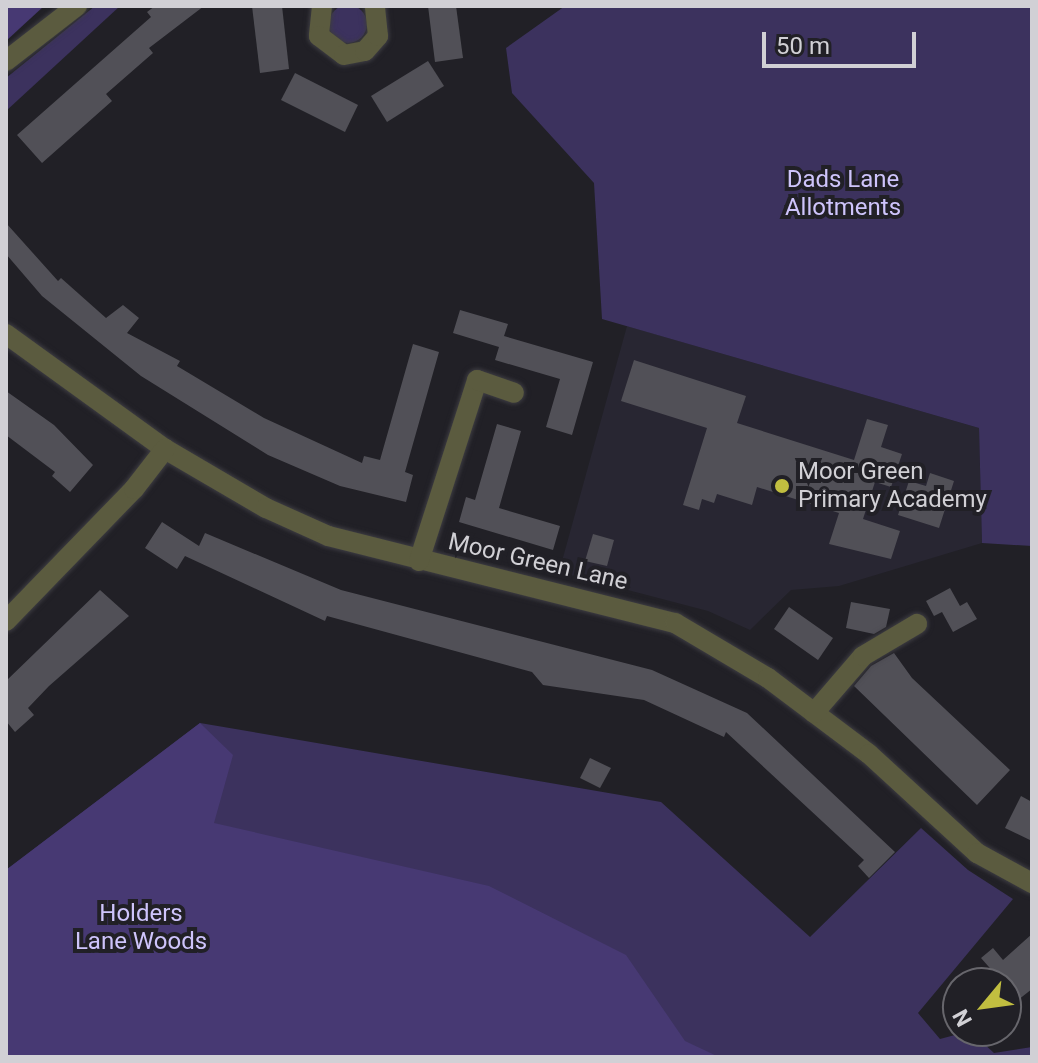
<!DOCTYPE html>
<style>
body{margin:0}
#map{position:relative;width:1038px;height:1063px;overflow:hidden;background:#212026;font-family:Roboto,sans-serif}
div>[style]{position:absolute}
.built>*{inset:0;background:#282632}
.green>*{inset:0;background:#3c325e}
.round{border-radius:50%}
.forest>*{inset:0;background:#473973}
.building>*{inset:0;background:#515057}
.roads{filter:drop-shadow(0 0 2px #3d3c42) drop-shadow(0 0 2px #3d3c42)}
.minor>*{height:20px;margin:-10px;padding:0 10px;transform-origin:10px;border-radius:10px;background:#5b5b3f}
.dots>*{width:22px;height:22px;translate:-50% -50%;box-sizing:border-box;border:4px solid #212026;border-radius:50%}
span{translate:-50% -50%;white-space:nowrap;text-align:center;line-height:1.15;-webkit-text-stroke:8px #212026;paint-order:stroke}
.park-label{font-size:24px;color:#cec4fb}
.poi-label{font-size:24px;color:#d1d0d5}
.left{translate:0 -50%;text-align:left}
.street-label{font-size:24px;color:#d1d0d5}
.frame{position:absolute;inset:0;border:8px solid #d1d0d5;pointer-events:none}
.north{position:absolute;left:942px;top:967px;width:80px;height:80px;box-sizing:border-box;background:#212026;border:2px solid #67666c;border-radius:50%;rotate:241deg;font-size:22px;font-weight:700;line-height:32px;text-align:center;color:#d1d0d5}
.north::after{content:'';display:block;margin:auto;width:28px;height:36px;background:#c1be40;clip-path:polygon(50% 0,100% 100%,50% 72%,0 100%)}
.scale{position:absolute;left:762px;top:32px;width:154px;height:36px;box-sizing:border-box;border:4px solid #d1d0d5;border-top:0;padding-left:10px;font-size:24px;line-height:28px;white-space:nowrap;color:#d1d0d5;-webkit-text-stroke:6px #212026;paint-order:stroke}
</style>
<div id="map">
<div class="built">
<div style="clip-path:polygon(627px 326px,979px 428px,982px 543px,839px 586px,791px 590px,750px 630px,708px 611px,559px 572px)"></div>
</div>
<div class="green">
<div class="round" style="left:329px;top:5px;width:38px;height:38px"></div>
<div style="clip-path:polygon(95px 6px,120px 6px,6px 111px,6px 78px)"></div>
<div style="clip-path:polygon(565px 6px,1032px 6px,1032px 546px,982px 543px,979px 428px,602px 319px,594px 183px,512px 93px,506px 48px)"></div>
<div style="clip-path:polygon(200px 723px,661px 802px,810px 937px,921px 828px,968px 870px,1013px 899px,918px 1013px,940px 1039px,970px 1031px,994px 1053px,1032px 1047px,1032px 1057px,6px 1057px,6px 870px)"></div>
</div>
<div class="forest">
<div style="clip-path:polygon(6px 6px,44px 6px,6px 41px)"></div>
<div style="clip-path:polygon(200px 723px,233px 755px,214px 823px,489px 886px,626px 955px,685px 1041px,719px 1057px,6px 1057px,6px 870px)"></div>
</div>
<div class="building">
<div style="clip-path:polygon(155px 6px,204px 6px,149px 48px,153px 53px,106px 94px,112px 101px,42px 163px,17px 135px,151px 17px,147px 12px)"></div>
<div style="clip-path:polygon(252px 6px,282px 6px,289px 69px,260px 73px)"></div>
<div style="clip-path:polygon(428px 6px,456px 6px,463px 58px,435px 62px)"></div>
<div style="clip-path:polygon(428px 61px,444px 86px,387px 122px,371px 96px)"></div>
<div style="clip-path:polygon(295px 73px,358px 105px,345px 132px,281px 100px)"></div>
<div style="clip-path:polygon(6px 223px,58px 281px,61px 278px,106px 318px,123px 305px,139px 318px,127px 333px,180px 361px,177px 366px,264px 418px,362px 463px,364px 456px,380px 460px,413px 344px,439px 352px,405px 472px,413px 475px,406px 502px,340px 486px,268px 455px,141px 376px,42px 296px,6px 254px)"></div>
<div style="clip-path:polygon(460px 310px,508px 324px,504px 336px,593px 362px,572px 435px,546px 427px,560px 379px,495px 360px,499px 347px,453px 333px)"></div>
<div style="clip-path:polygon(634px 360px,746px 396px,737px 423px,854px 460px,867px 419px,888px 425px,881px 447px,902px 454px,891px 487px,875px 482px,863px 519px,900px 531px,891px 559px,829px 544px,839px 513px,757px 487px,752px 505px,717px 494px,714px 503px,702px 499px,699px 510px,683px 505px,707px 428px,621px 401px)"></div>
<div style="clip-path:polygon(6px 391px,54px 425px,93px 465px,70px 492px,52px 476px,55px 472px,6px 435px)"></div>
<div style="clip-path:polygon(497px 424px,521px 431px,499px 508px,560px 526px,553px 550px,459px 522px,466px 497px,475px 500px)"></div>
<div style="clip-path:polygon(930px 473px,954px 481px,939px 528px,898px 515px,909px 481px,926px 486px)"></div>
<div style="clip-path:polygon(162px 522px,199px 546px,205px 533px,341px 590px,652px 670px,747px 713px,895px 852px,869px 878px,858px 866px,864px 860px,726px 732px,724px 737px,644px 700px,543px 685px,532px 672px,327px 616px,325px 621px,185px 556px,177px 569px,145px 548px)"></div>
<div style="clip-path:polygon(593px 534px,614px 540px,607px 566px,585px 561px)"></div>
<div style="clip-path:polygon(950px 588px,960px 606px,967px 602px,977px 619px,953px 632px,942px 612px,934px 616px,926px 601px)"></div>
<div style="clip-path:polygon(100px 590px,129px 616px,49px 686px,28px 708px,34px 715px,15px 732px,6px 721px,6px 681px)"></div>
<div style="clip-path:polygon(851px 602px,890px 609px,886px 627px,874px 634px,846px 628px)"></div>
<div style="clip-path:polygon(789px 607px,833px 638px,818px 660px,774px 629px)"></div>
<div style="clip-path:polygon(894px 653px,912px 678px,1010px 770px,977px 805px,854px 686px,871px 666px)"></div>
<div style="clip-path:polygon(590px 758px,611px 768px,600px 788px,580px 778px)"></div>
<div style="clip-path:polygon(1021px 796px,1032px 802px,1032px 841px,1005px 828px)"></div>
<div style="clip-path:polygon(1032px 934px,1032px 989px,1018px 1000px,981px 958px,993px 948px,1003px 960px)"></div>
</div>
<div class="roads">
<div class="minor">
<div style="left:322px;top:6px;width:30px;rotate:96deg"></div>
<div style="left:319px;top:36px;width:31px;rotate:37deg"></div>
<div style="left:344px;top:55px;width:21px;rotate:-11deg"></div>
<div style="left:365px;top:51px;width:20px;rotate:-49deg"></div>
<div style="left:378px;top:36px;width:30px;rotate:-96deg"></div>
<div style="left:6px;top:61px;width:90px;rotate:-37.8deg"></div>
<div style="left:6px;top:334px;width:196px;rotate:35.9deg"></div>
<div style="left:165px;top:449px;width:117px;rotate:30.3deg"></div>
<div style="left:266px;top:508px;width:68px;rotate:24.3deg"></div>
<div style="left:328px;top:536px;width:358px;rotate:14.1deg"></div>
<div style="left:675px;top:623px;width:108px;rotate:30.6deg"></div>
<div style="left:768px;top:678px;width:126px;rotate:37deg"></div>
<div style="left:869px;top:754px;width:147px;rotate:42.5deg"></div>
<div style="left:977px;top:853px;width:63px;rotate:28.6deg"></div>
<div style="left:419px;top:561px;width:190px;rotate:-72.2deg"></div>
<div style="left:477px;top:380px;width:39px;rotate:19deg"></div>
<div style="left:6px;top:621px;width:184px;rotate:-45.9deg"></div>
<div style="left:134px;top:489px;width:51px;rotate:-52.2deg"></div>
<div style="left:814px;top:713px;width:75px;rotate:-49.3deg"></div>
<div style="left:863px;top:656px;width:63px;rotate:-30.7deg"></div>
</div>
</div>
<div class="dots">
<div style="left:782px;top:486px;background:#c1be40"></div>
</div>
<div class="park-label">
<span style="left:843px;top:194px">Dads Lane<br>Allotments</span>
<span style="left:141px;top:928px">Holders<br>Lane Woods</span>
</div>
<div class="poi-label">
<span class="left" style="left:798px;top:486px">Moor Green<br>Primary Academy</span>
</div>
<div class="street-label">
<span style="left:538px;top:562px;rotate:13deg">Moor Green Lane</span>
</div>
<div class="frame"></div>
<div class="north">N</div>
<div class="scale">50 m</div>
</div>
